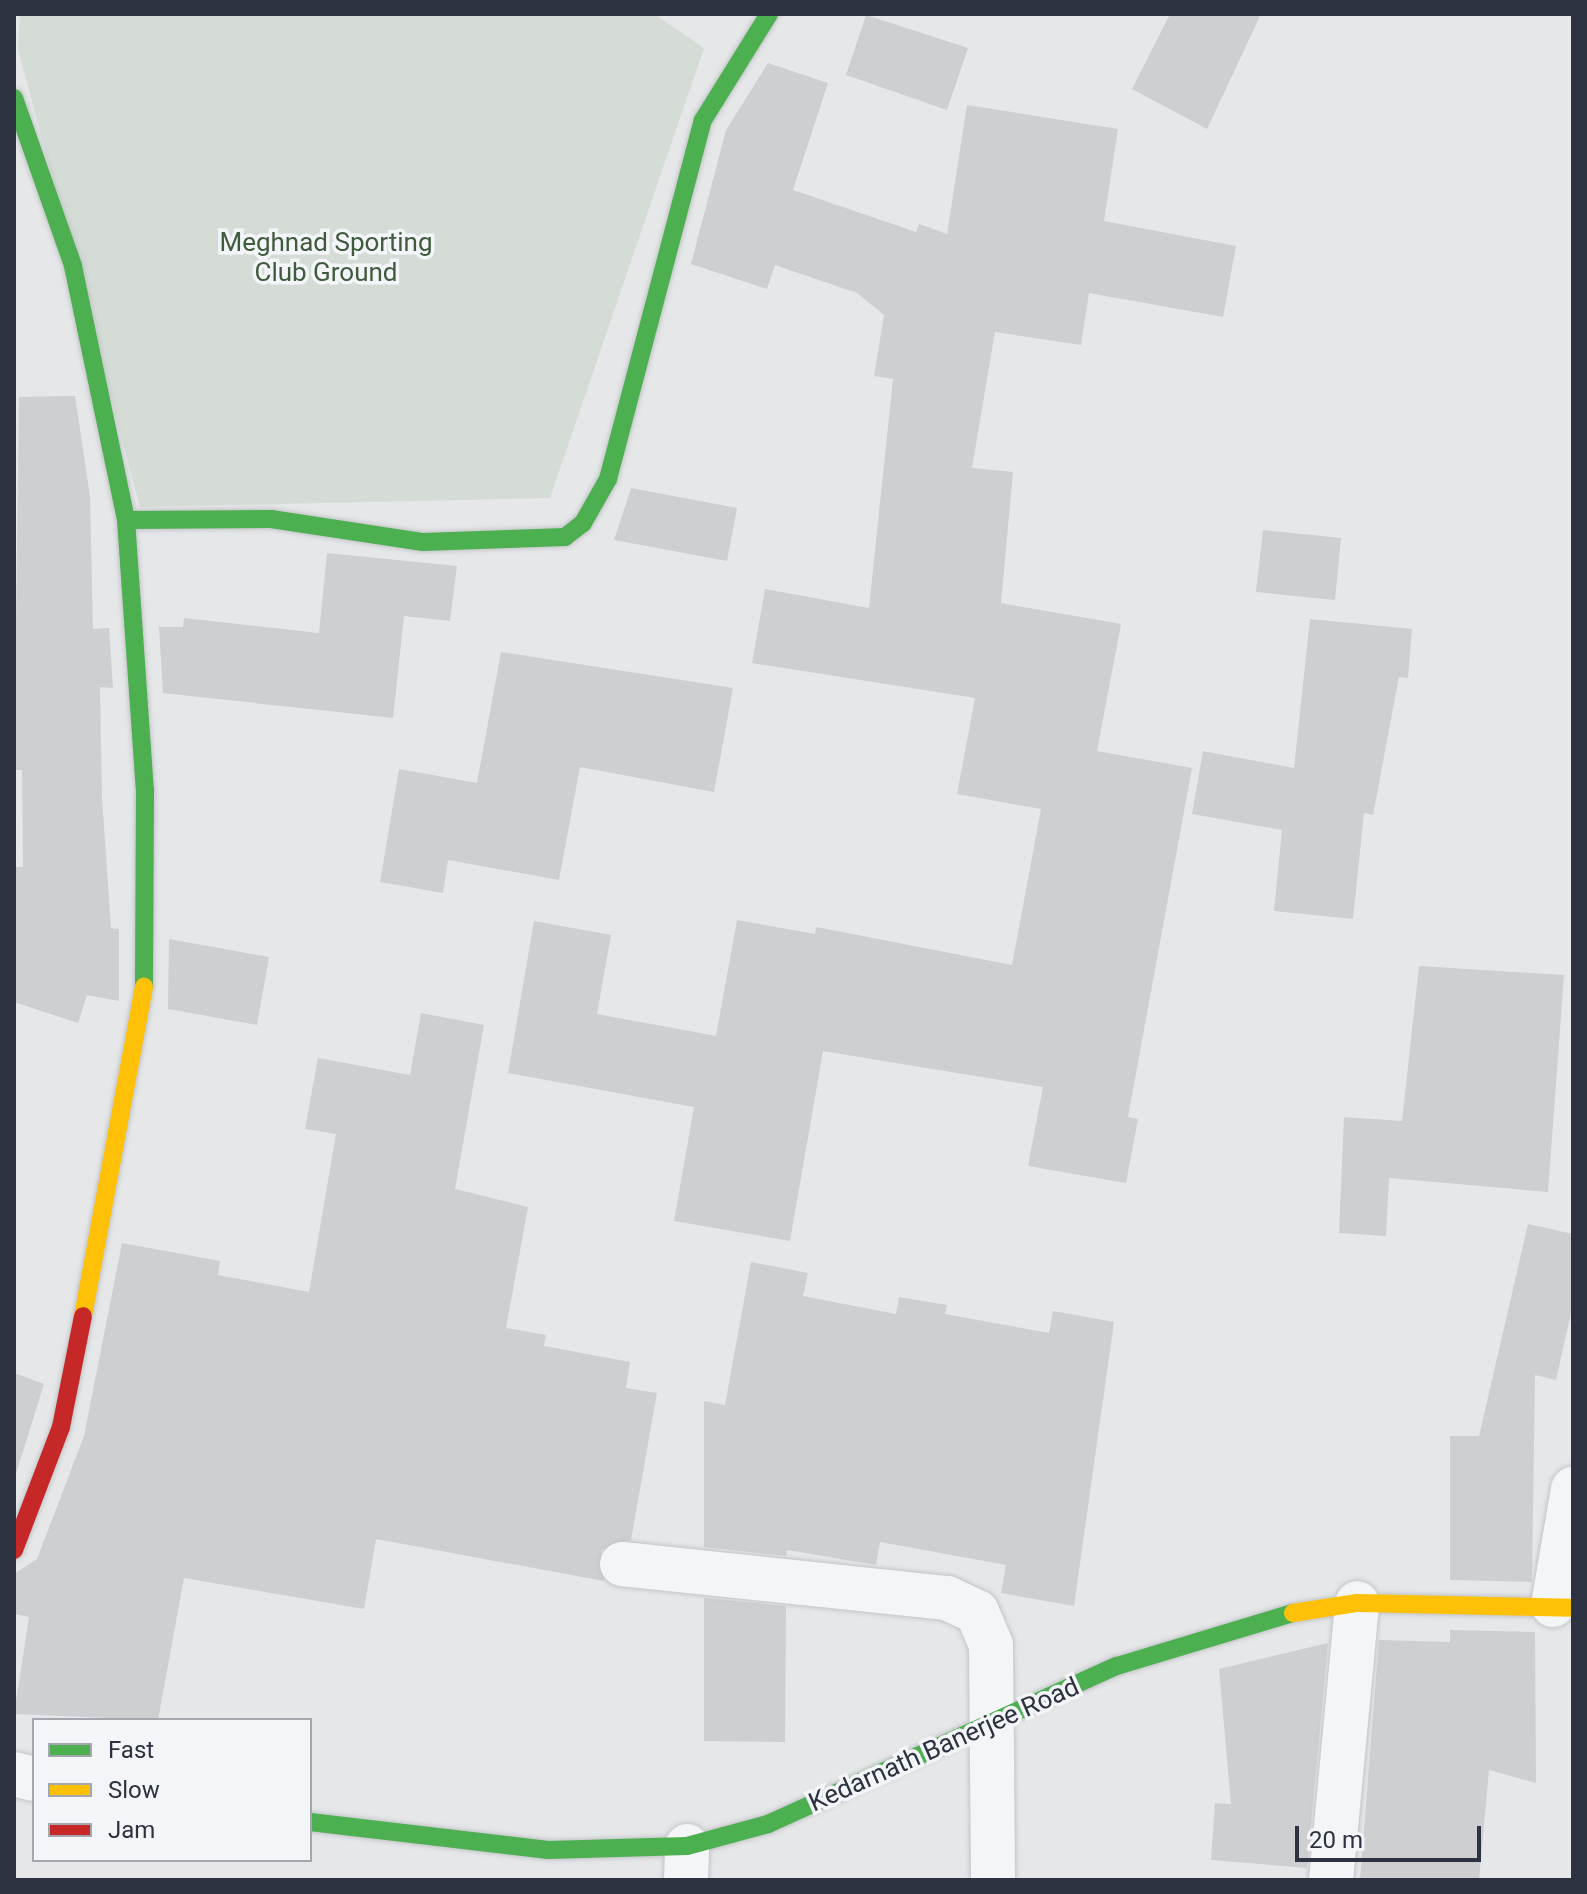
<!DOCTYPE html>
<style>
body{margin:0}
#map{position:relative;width:1587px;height:1894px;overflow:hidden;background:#e5e7e9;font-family:Roboto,sans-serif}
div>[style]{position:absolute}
.green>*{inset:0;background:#d5dcd6}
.building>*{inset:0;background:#cdcfd1}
.roads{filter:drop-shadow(0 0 2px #c3c5c7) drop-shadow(0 0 2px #c3c5c7)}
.street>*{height:44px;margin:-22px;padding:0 22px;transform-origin:22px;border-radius:22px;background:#f4f5f6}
.fast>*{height:18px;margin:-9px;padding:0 9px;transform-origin:9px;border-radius:9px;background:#4caf50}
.slow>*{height:18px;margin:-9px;padding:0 9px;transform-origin:9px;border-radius:9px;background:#ffc107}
.jam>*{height:18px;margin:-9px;padding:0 9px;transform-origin:9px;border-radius:9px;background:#c62828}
span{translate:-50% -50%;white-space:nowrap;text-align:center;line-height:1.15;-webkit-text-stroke:7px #f3f5f8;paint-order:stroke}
.park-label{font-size:26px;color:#3f5b3c}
.street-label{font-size:26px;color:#2d3241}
.frame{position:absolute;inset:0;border:16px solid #2d3241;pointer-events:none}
.legend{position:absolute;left:32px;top:1718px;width:280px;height:144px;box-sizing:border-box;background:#f3f5f8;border:2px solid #a4a7af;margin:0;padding:10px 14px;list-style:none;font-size:24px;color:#2d3241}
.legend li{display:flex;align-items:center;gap:16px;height:40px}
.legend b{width:40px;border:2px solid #a4a7af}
.scale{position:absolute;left:1295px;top:1826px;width:186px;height:36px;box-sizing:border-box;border:4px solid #2d3241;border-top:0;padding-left:10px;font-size:24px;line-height:28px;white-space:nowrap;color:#2d3241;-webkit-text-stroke:6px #f3f5f8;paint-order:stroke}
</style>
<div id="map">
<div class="green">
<div style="clip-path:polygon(20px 14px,654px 14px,704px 48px,550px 498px,140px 507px,18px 49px)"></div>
</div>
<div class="building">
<div style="clip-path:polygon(1170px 14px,1261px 14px,1207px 129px,1132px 89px)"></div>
<div style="clip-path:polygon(866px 15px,968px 48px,947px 110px,846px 75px)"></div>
<div style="clip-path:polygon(768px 63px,828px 83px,793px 190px,916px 232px,919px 224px,947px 234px,967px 105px,1118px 129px,1104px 221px,1236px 246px,1223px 317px,1089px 293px,1081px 345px,995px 332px,972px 468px,1013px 472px,1001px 603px,1121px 624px,1097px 751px,1192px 768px,1128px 1117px,1138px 1119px,1126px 1183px,1028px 1166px,1043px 1087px,823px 1051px,790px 1241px,674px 1221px,694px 1107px,508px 1073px,534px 921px,611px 935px,597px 1014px,716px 1036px,737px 920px,815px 934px,816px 927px,1012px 965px,1041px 809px,957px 794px,975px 698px,752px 663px,765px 589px,869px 608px,893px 379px,874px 376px,884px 315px,857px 293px,775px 265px,767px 289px,691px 264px,726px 130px)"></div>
<div style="clip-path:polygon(75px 396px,90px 496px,93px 629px,109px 628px,113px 688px,100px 687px,102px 797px,111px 928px,119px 929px,119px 1001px,87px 995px,78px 1023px,14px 1002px,14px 867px,23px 867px,22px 770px,14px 770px,19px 397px)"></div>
<div style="clip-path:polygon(631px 488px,737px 508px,727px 561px,614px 540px)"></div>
<div style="clip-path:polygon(1263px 530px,1341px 538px,1335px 600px,1256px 592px)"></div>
<div style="clip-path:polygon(327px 553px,457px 566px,450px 621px,404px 616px,393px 718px,163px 693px,159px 627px,183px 627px,184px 618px,319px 633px)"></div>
<div style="clip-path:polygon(1310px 619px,1412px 629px,1408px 678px,1399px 677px,1373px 815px,1364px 813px,1353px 919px,1274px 911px,1282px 830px,1192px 814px,1203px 751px,1294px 768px)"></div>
<div style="clip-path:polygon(501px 652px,733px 688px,714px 792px,580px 767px,559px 880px,448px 860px,443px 893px,380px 882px,399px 769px,477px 783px)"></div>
<div style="clip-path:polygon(169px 939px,269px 957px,257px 1025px,168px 1009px)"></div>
<div style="clip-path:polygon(1419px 966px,1564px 975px,1548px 1192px,1389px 1178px,1386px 1236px,1339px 1233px,1344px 1117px,1402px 1121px)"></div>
<div style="clip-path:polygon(421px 1013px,484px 1025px,455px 1189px,528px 1207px,506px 1328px,546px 1335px,544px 1346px,630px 1362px,626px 1388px,657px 1393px,631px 1540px,601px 1550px,604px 1581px,376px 1539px,364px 1609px,184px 1578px,158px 1720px,14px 1714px,29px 1617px,14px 1614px,14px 1574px,37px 1559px,84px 1436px,122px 1243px,220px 1261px,218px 1275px,309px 1292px,336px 1134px,305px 1129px,318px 1058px,410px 1075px)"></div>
<div style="clip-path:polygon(1528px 1224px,1573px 1234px,1573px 1304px,1556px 1380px,1535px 1375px,1532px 1582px,1450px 1580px,1450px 1436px,1479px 1436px)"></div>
<div style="clip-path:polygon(751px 1262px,808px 1273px,803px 1296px,896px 1314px,899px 1297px,947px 1305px,945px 1314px,1049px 1333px,1053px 1311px,1114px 1322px,1074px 1606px,1001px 1593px,1006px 1565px,880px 1542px,876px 1565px,787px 1550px,786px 1556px,704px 1547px,704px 1401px,725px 1405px)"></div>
<div style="clip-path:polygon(14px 1373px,44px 1384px,14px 1480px)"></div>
<div style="clip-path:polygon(704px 1598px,786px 1606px,785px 1742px,704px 1741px)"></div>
<div style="clip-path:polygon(1450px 1630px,1535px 1632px,1536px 1783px,1489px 1770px,1479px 1880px,1360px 1880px,1379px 1640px,1450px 1642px)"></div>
<div style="clip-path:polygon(1328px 1643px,1307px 1868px,1211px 1860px,1215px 1803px,1231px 1804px,1219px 1669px)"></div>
</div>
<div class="roads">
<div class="street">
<div style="left:622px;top:1564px;width:327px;rotate:6deg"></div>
<div style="left:947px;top:1598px;width:33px;rotate:25deg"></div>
<div style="left:977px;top:1612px;width:36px;rotate:67deg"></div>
<div style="left:991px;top:1645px;width:235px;rotate:89.5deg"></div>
<div style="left:1553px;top:1605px;width:118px;rotate:-80.2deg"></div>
<div style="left:14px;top:1774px;width:21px;rotate:14deg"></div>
<div style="left:686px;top:1880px;width:34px;rotate:-88deg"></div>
<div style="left:1331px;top:1880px;width:278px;rotate:-84.6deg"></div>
</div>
<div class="fast">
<div style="left:14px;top:98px;width:178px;rotate:70.6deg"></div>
<div style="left:73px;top:266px;width:259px;rotate:78.2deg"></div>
<div style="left:126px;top:520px;width:271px;rotate:86deg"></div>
<div style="left:145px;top:790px;width:197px;rotate:90.3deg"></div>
<div style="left:126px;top:520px;width:145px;rotate:-0.4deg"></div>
<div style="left:271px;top:519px;width:154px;rotate:8.6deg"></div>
<div style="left:423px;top:542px;width:142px;rotate:-2deg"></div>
<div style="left:565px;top:537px;width:23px;rotate:-38deg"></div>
<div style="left:583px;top:523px;width:51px;rotate:-60.4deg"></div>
<div style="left:608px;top:479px;width:371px;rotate:-75.2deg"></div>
<div style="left:703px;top:120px;width:125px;rotate:-58.1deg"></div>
<div style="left:310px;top:1822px;width:240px;rotate:6.7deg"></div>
<div style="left:548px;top:1850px;width:139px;rotate:-1.6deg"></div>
<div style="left:687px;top:1846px;width:84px;rotate:-15.2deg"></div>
<div style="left:768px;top:1824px;width:383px;rotate:-24.4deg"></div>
<div style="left:1117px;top:1666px;width:184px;rotate:-16.8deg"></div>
</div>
<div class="slow">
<div style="left:83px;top:1316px;width:335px;rotate:-79.5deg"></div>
<div style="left:1293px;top:1613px;width:65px;rotate:-8.9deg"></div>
<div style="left:1357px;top:1603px;width:216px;rotate:1.3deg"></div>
</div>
<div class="jam">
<div style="left:14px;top:1550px;width:132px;rotate:-69.1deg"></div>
<div style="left:61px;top:1427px;width:113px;rotate:-78.8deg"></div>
</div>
</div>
<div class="park-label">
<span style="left:326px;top:258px">Meghnad Sporting<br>Club Ground</span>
</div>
<div class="street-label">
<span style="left:944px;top:1745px;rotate:-24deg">Kedarnath Banerjee Road</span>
</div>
<div class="frame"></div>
<ul class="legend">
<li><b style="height:10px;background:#4caf50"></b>Fast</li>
<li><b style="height:10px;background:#ffc107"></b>Slow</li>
<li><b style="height:10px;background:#c62828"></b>Jam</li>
</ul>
<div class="scale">20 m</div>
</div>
